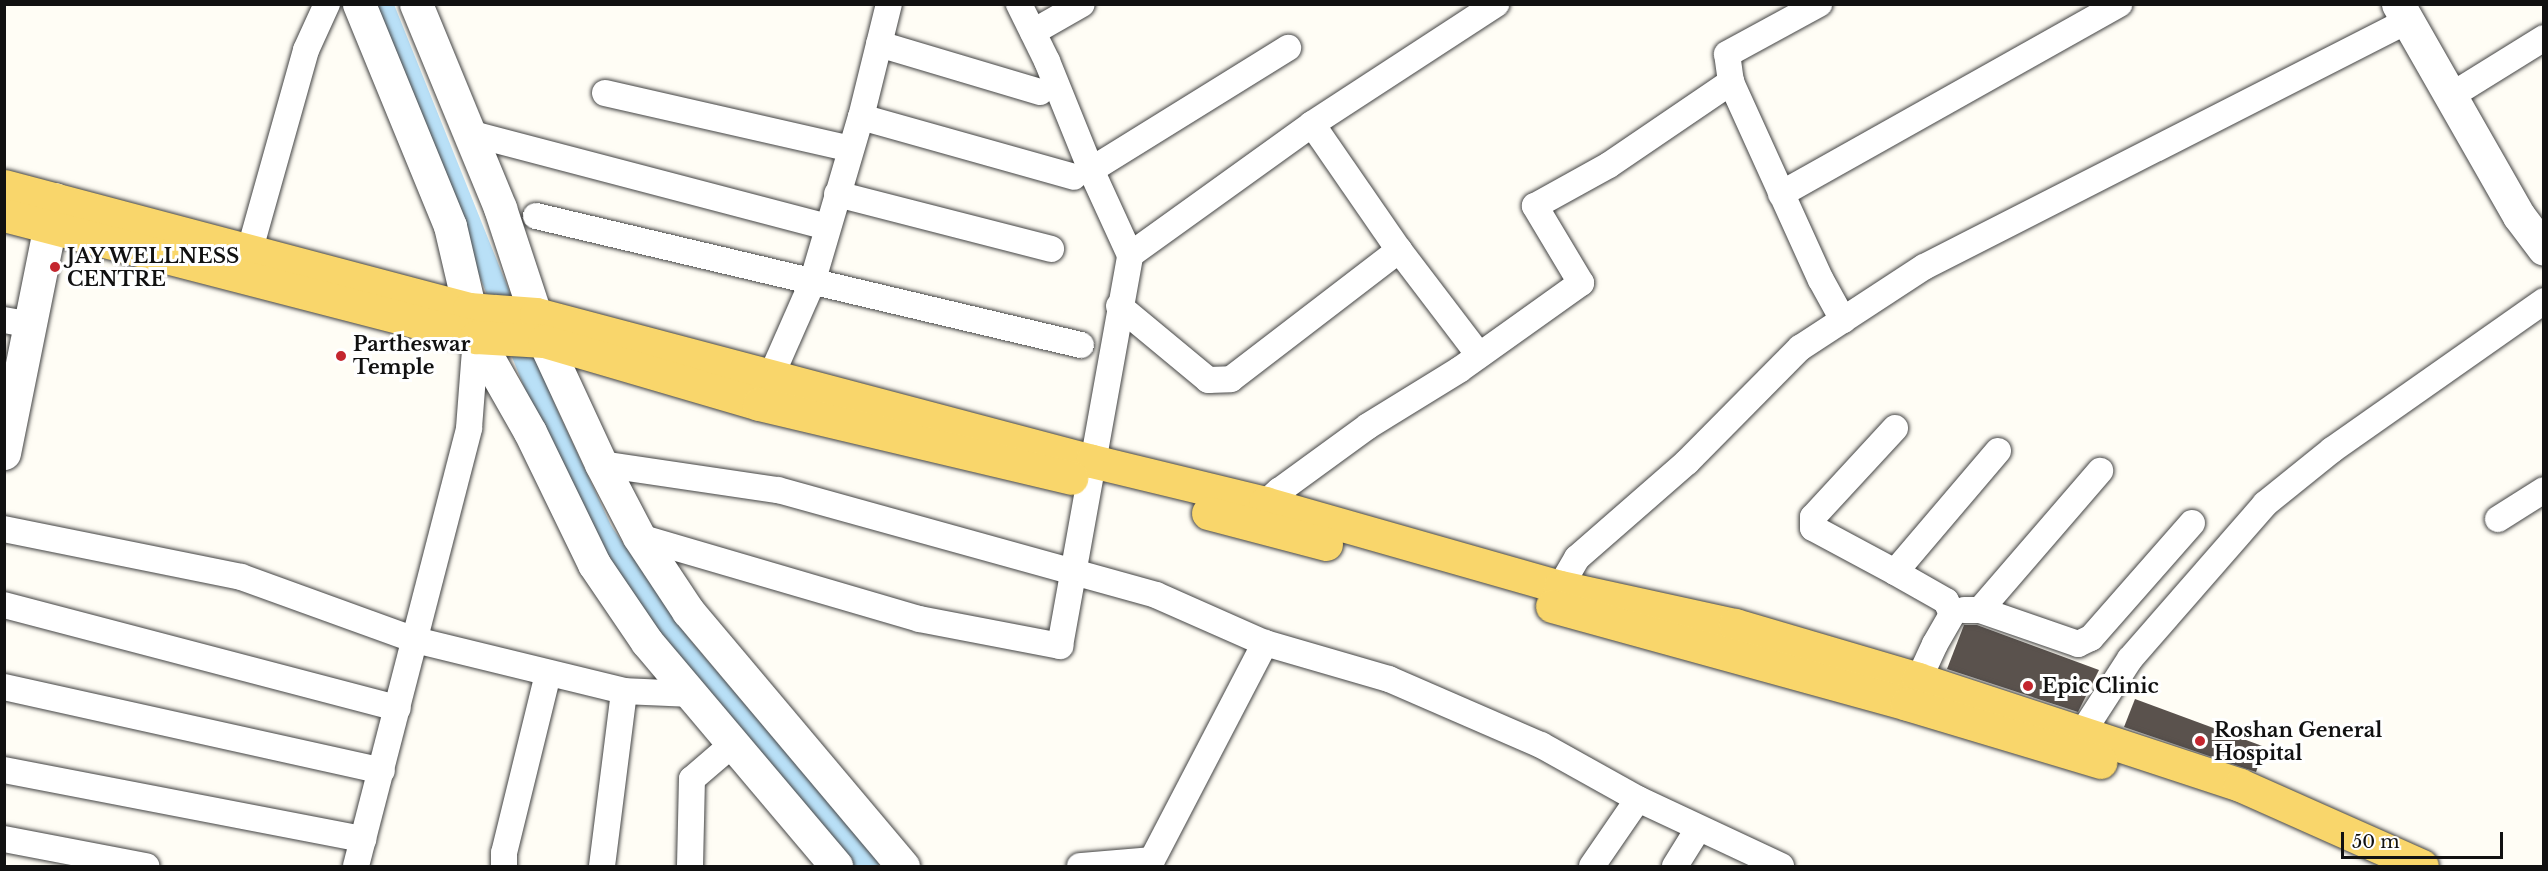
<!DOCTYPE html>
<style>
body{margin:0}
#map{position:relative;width:2548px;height:871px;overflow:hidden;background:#fffdf5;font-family:"Libre Baskerville",serif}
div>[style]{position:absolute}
.canal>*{height:22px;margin:-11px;padding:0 11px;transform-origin:11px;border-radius:11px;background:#b9e0f7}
.building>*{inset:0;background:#5a524d}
.roads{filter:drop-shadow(0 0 2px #444) drop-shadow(0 0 2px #444)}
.minor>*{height:26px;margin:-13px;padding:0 13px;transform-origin:13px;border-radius:13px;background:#fff}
.tertiary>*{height:33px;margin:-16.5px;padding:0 16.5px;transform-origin:16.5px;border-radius:16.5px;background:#fff}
.primary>*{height:33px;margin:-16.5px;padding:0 16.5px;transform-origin:16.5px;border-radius:16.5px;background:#f9d66b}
.dots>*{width:16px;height:16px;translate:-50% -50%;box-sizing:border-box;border:3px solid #fff;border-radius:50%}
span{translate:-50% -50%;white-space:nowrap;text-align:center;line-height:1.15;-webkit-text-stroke:6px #fff;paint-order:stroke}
.poi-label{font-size:20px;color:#111;font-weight:700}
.left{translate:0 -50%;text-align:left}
.frame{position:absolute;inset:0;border:6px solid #111;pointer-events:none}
.scale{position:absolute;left:2341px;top:832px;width:162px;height:27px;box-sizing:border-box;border:3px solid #111;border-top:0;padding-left:8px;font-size:18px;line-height:21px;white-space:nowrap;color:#111;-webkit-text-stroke:4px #fff;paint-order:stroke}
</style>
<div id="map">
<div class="canal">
<div style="left:382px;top:4px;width:440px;rotate:68.1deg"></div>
<div style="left:546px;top:412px;width:132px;rotate:65deg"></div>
<div style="left:602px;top:532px;width:137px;rotate:55.4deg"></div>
<div style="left:680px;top:645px;width:290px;rotate:49.6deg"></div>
</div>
<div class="building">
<div style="clip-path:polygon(1964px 625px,1977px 625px,2099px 670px,2078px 712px,1947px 669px)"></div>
<div style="clip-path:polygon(2135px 699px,2265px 747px,2256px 772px,2124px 727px)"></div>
</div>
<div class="roads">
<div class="minor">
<div style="left:1033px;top:32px;width:56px;rotate:-29.7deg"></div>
<div style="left:879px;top:44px;width:168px;rotate:16.6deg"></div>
<div style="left:1731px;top:82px;width:217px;rotate:65.6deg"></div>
<div style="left:1821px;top:280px;width:46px;rotate:61.2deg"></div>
<div style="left:605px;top:93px;width:252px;rotate:12.8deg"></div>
<div style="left:2449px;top:97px;width:112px;rotate:-31.8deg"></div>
<div style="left:861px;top:117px;width:221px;rotate:15.7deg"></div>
<div style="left:1312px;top:124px;width:153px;rotate:55.4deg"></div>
<div style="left:1399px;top:250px;width:132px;rotate:52.7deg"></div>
<div style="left:469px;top:133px;width:371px;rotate:14.7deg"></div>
<div style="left:1091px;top:170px;width:232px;rotate:-31.8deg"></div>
<div style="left:837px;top:194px;width:221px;rotate:14.4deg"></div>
<div style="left:1781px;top:194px;width:388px;rotate:-29.3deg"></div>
<div style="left:536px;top:216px;width:560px;rotate:13.32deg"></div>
<div style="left:1130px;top:255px;width:224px;rotate:-35.7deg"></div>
<div style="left:1312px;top:124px;width:220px;rotate:-33.1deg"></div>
<div style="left:245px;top:267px;width:225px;rotate:-74.3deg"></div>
<div style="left:306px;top:50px;width:51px;rotate:-65.5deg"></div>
<div style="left:1119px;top:306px;width:116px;rotate:39.7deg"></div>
<div style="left:1208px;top:380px;width:23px;rotate:-2deg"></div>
<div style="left:1231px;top:379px;width:212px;rotate:-37.5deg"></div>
<div style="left:4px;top:320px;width:27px;rotate:10deg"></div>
<div style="left:764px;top:392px;width:119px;rotate:-66.2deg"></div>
<div style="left:812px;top:283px;width:173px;rotate:-73.6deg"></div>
<div style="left:861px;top:117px;width:116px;rotate:-76.1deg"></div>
<div style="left:601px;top:464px;width:179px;rotate:8.4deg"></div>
<div style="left:778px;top:490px;width:392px;rotate:15.5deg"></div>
<div style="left:1156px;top:595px;width:119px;rotate:23.8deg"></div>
<div style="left:1265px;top:643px;width:129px;rotate:16.2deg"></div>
<div style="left:1389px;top:679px;width:166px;rotate:23.5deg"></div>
<div style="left:1541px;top:745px;width:111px;rotate:29.1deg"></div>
<div style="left:1638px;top:799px;width:158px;rotate:25.1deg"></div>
<div style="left:1255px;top:513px;width:33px;rotate:-43deg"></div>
<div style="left:1279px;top:491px;width:110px;rotate:-36.1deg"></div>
<div style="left:1368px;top:426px;width:107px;rotate:-31.6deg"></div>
<div style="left:1459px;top:370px;width:150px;rotate:-35.5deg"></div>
<div style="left:1581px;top:283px;width:90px;rotate:-120.9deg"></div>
<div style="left:1535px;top:206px;width:85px;rotate:-29deg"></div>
<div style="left:1609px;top:165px;width:148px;rotate:-34.2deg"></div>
<div style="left:1731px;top:82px;width:28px;rotate:-98deg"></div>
<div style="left:1727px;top:54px;width:105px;rotate:-28.5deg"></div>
<div style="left:2498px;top:519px;width:54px;rotate:-32.2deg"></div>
<div style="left:4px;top:529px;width:242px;rotate:11.4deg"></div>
<div style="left:241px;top:577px;width:185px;rotate:19.9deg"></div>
<div style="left:415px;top:640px;width:215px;rotate:13.7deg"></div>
<div style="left:639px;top:537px;width:292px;rotate:16.3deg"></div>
<div style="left:919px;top:619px;width:144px;rotate:10.8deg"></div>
<div style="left:1060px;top:646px;width:397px;rotate:-79.8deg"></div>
<div style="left:1130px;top:255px;width:94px;rotate:-114.6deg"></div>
<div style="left:1091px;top:170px;width:118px;rotate:-112deg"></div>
<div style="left:1047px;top:61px;width:64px;rotate:-116.2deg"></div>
<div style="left:1895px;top:572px;width:93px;rotate:-151.8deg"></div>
<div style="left:1813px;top:528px;width:11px;rotate:-90deg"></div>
<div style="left:1813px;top:517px;width:121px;rotate:-47.3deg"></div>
<div style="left:1552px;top:601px;width:50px;rotate:-59.8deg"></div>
<div style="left:1577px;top:558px;width:146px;rotate:-41.1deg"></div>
<div style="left:1687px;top:462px;width:161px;rotate:-45.3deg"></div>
<div style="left:1800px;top:348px;width:148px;rotate:-33.2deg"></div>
<div style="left:1924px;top:267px;width:542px;rotate:-26.99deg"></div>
<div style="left:4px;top:605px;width:407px;rotate:14.7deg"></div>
<div style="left:1964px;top:610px;width:16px"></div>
<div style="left:1980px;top:610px;width:184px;rotate:-49.2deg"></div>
<div style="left:1980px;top:610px;width:104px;rotate:19.1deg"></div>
<div style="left:2078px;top:644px;width:14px;rotate:-25deg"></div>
<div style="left:2091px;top:638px;width:153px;rotate:-48.7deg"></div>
<div style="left:4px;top:687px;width:387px;rotate:12.5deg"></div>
<div style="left:1911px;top:696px;width:57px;rotate:-65.2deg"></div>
<div style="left:1935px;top:644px;width:34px;rotate:-60deg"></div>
<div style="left:1952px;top:614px;width:14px;rotate:-115deg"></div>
<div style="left:1946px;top:601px;width:59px;rotate:-150.4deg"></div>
<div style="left:1895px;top:572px;width:159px;rotate:-49.6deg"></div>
<div style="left:2073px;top:747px;width:105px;rotate:-57.1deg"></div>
<div style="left:2130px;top:659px;width:206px;rotate:-48.9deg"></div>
<div style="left:2265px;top:504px;width:86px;rotate:-38.9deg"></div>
<div style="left:2332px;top:450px;width:259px;rotate:-35.1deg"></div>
<div style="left:4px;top:770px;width:366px;rotate:10.9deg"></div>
<div style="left:4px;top:839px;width:145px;rotate:10.8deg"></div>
<div style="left:356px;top:866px;width:452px;rotate:-75.5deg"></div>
<div style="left:469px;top:428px;width:91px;rotate:-85.6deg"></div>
<div style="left:504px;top:866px;width:13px;rotate:-90deg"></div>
<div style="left:504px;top:853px;width:184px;rotate:-76.2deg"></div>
<div style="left:602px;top:866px;width:176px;rotate:-82.8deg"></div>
<div style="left:624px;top:691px;width:67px;rotate:2.6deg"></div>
<div style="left:690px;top:866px;width:87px;rotate:-88.7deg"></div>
<div style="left:692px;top:779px;width:55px;rotate:-40.6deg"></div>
<div style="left:1080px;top:866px;width:72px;rotate:-4.8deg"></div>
<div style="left:1152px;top:860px;width:245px;rotate:-62.5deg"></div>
<div style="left:1592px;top:866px;width:81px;rotate:-55.5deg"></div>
<div style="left:1675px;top:866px;width:44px;rotate:-58.1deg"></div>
</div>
<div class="tertiary">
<div style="left:359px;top:4px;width:240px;rotate:67.7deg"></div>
<div style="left:450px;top:226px;width:114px;rotate:76.8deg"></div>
<div style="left:476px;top:337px;width:109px;rotate:60.4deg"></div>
<div style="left:530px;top:432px;width:147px;rotate:64.1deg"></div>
<div style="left:594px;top:564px;width:94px;rotate:55.8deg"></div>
<div style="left:647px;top:642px;width:293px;rotate:49.8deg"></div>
<div style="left:416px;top:4px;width:221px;rotate:67.6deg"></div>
<div style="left:500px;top:208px;width:140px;rotate:71.7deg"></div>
<div style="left:544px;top:341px;width:136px;rotate:65.1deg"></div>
<div style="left:601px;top:464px;width:82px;rotate:62.5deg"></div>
<div style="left:639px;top:537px;width:89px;rotate:56.5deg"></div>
<div style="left:688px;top:611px;width:334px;rotate:49.9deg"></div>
<div style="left:2398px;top:4px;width:244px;rotate:60.3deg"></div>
<div style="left:2519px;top:216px;width:41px;rotate:52.9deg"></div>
<div style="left:4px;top:453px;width:259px;rotate:-78.6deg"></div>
</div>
<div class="primary">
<div style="left:4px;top:186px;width:481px;rotate:14.8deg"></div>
<div style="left:469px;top:309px;width:67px;rotate:4.3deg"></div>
<div style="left:536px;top:314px;width:575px;rotate:14.81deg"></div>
<div style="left:1092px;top:461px;width:178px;rotate:13.6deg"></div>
<div style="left:1265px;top:503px;width:307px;rotate:15.9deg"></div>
<div style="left:1560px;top:587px;width:179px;rotate:12.3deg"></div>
<div style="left:1735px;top:625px;width:191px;rotate:16.4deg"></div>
<div style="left:1918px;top:679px;width:339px;rotate:18.2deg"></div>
<div style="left:2240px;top:785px;width:199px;rotate:24deg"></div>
<div style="left:4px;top:215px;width:488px;rotate:14.5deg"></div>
<div style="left:476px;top:337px;width:68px;rotate:3.4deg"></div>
<div style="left:544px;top:341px;width:224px;rotate:16.3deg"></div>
<div style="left:759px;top:404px;width:321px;rotate:13.3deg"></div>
<div style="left:1208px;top:513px;width:122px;rotate:14.7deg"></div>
<div style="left:1552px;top:606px;width:368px;rotate:15.4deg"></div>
<div style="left:1907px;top:704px;width:202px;rotate:16.7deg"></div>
</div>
</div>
<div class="dots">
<div style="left:55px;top:267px;background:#c4262e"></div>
<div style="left:341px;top:356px;background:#c4262e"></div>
<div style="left:2028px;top:686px;background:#c4262e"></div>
<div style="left:2200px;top:741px;background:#c4262e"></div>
</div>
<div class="poi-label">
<span class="left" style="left:67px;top:268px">JAY WELLNESS<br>CENTRE</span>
<span class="left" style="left:353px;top:356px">Partheswar<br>Temple</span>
<span class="left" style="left:2042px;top:686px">Epic Clinic</span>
<span class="left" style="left:2214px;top:742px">Roshan General<br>Hospital</span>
</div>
<div class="frame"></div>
<div class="scale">50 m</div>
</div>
